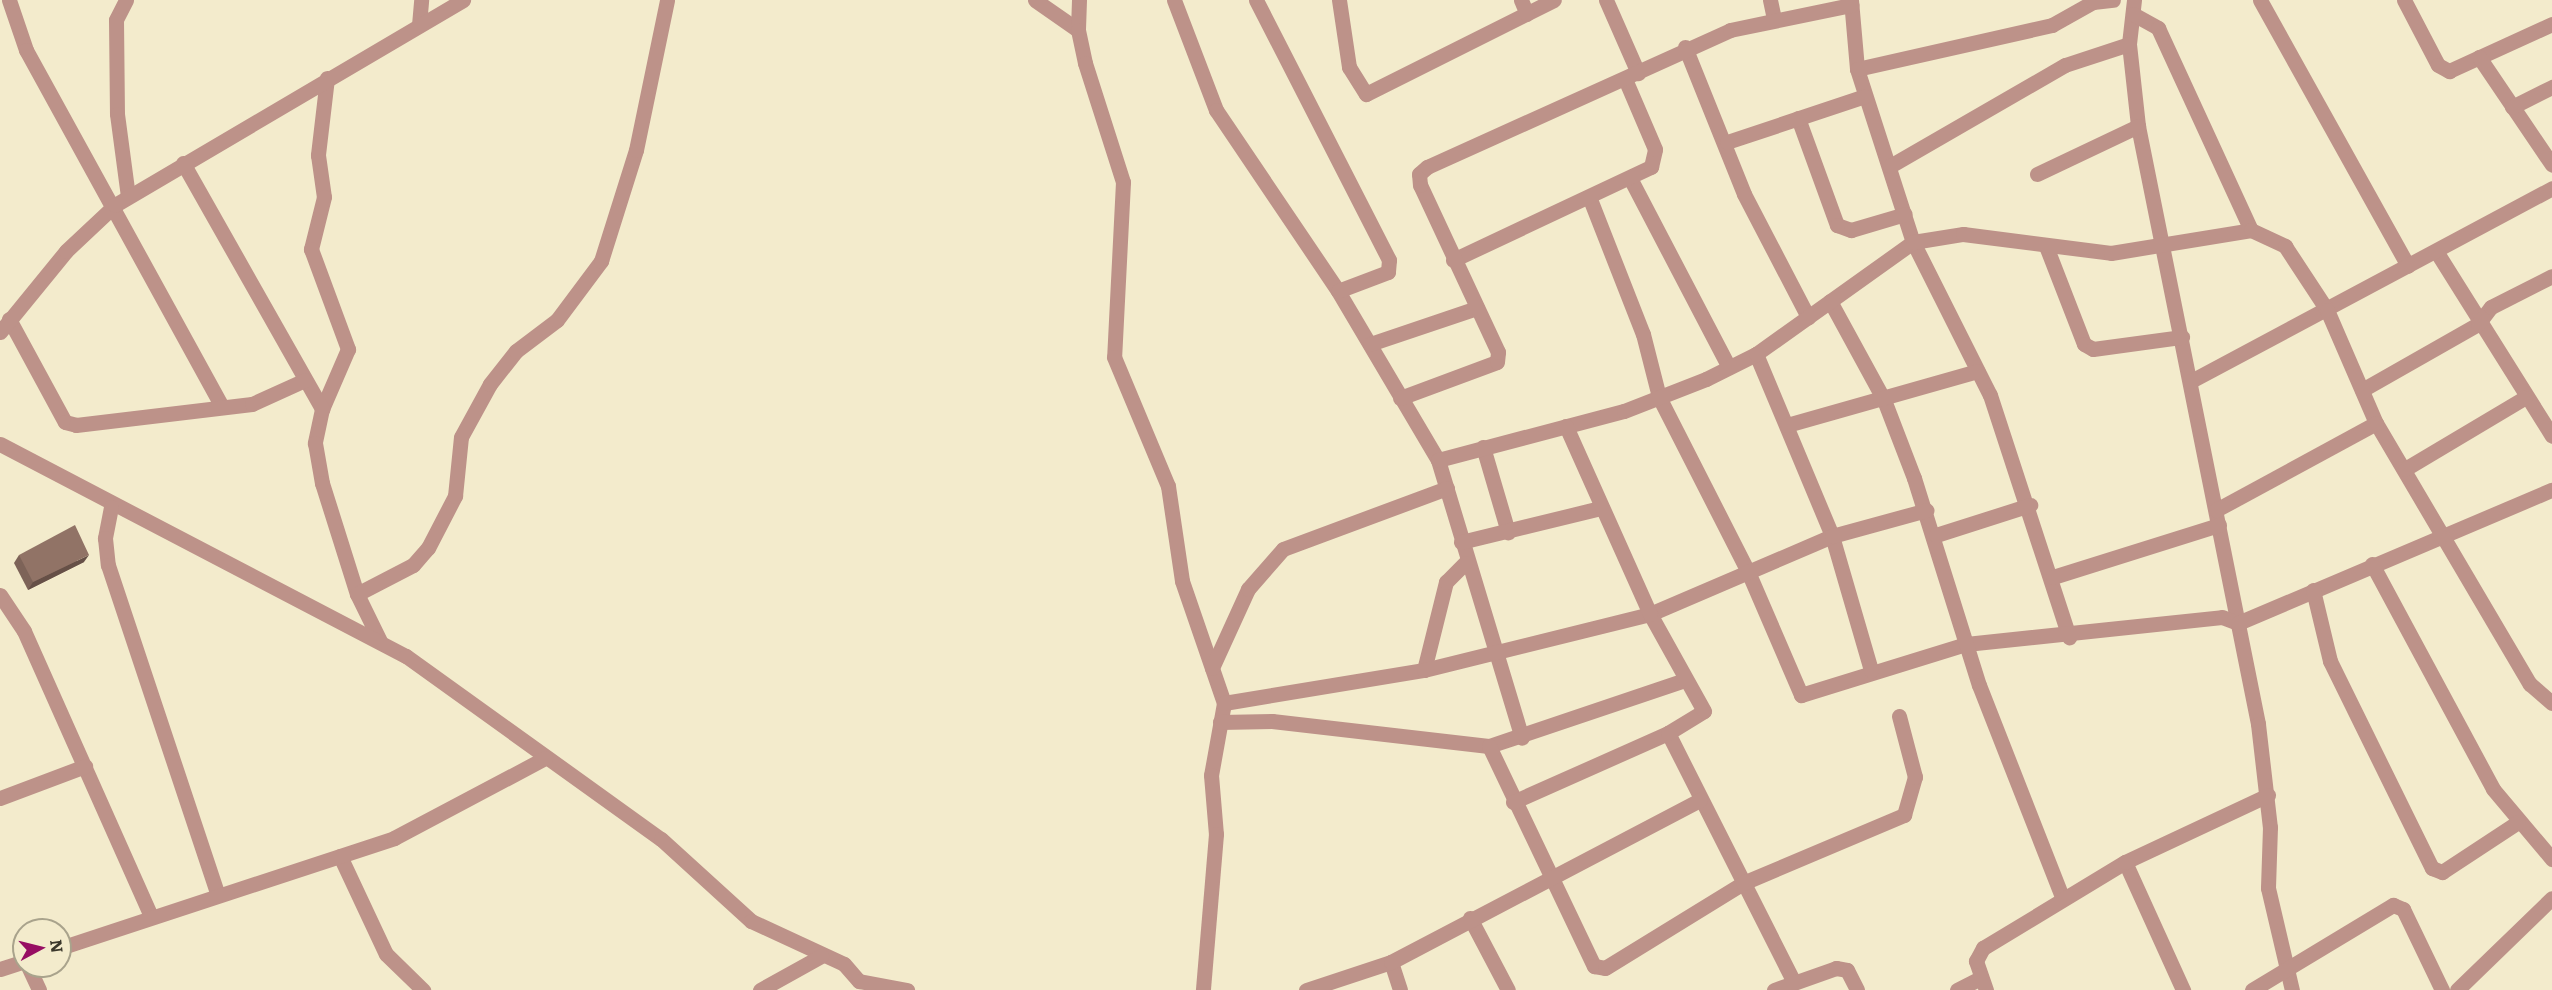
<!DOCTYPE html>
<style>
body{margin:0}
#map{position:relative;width:2552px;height:990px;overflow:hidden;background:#f3ebcc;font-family:Literata,serif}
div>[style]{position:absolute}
.minor>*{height:15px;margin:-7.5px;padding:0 7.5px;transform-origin:7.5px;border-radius:7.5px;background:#bd9289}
.wall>*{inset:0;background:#7d6358}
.shaded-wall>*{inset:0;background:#665047}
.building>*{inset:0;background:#917366}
span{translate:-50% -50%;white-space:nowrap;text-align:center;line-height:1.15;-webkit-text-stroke:6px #f3ebcc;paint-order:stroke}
.north{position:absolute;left:12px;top:918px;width:60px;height:60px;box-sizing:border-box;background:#f3ebcc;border:2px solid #a9a38c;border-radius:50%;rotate:83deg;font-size:16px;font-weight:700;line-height:24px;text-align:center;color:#3a372b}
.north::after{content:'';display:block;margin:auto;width:21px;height:27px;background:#970e63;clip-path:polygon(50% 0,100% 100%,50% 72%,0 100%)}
</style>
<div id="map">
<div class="minor">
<div style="left:9px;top:0;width:53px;rotate:71.2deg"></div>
<div style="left:26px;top:50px;width:406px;rotate:61.2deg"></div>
<div style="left:126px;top:0;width:22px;rotate:117deg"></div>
<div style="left:116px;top:20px;width:94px;rotate:89.4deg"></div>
<div style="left:117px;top:114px;width:83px;rotate:82.4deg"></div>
<div style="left:1035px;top:0;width:52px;rotate:34.9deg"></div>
<div style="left:1079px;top:0;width:30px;rotate:92deg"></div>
<div style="left:1078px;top:30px;width:34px;rotate:78deg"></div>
<div style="left:1085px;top:63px;width:125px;rotate:72.3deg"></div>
<div style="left:1123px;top:182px;width:175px;rotate:92.9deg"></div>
<div style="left:1114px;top:357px;width:140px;rotate:67.3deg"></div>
<div style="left:1168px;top:486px;width:96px;rotate:81.6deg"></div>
<div style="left:1182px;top:581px;width:129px;rotate:71deg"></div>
<div style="left:1224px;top:703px;width:73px;rotate:100.2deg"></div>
<div style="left:1211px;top:775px;width:59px;rotate:85.2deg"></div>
<div style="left:1216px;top:834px;width:157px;rotate:94.8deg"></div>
<div style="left:1174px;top:0;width:118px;rotate:69.1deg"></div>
<div style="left:1216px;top:110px;width:218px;rotate:56deg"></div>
<div style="left:1338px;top:291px;width:196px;rotate:59.4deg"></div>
<div style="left:1438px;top:460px;width:290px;rotate:73.2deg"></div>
<div style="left:1256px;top:0;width:292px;rotate:62.9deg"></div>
<div style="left:1389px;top:260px;width:12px;rotate:95deg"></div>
<div style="left:1388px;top:272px;width:53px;rotate:159.2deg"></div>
<div style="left:1339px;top:0;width:68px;rotate:81.5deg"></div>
<div style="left:1349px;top:67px;width:32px;rotate:58deg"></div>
<div style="left:1366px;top:94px;width:210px;rotate:-26.6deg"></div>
<div style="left:1521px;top:0;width:15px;rotate:67deg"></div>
<div style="left:1606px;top:0;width:80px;rotate:66.3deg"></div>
<div style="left:1770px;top:0;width:19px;rotate:78deg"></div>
<div style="left:1851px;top:0;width:69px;rotate:85deg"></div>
<div style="left:1857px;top:69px;width:182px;rotate:72.1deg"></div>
<div style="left:1913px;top:242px;width:171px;rotate:63.3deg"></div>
<div style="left:1990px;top:395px;width:255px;rotate:71.9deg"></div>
<div style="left:2134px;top:0;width:44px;rotate:96.5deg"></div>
<div style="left:2129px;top:44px;width:82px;rotate:83.7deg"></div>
<div style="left:2138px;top:126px;width:610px;rotate:78.65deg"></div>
<div style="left:2258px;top:724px;width:104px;rotate:83.4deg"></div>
<div style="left:2270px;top:827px;width:61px;rotate:91.9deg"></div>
<div style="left:2268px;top:888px;width:105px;rotate:76.8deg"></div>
<div style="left:2260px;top:0;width:304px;rotate:60.9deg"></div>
<div style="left:2404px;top:0;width:73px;rotate:62.4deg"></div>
<div style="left:2438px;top:65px;width:13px;rotate:29deg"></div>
<div style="left:2449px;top:71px;width:113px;rotate:-24.5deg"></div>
<div style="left:2133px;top:14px;width:29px;rotate:29deg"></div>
<div style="left:2158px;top:28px;width:222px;rotate:65.3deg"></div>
<div style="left:419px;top:25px;width:25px;rotate:-85deg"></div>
<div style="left:1685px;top:47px;width:158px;rotate:68.1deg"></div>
<div style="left:1744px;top:194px;width:139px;rotate:62.5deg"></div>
<div style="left:2479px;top:57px;width:130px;rotate:55.9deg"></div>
<div style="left:1857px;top:69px;width:200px;rotate:-12.7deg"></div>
<div style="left:2052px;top:25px;width:47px;rotate:-29.3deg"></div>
<div style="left:2093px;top:2px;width:20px;rotate:-6deg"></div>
<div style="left:327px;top:78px;width:78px;rotate:96.7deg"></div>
<div style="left:318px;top:155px;width:42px;rotate:81.9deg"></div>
<div style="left:324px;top:197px;width:54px;rotate:104deg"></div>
<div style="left:311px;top:249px;width:107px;rotate:69.7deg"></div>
<div style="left:348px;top:349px;width:65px;rotate:113.4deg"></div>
<div style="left:322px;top:409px;width:35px;rotate:102deg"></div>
<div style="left:315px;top:443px;width:41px;rotate:80.1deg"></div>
<div style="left:322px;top:483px;width:116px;rotate:72.5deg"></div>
<div style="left:357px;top:594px;width:52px;rotate:63.9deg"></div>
<div style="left:2512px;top:107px;width:45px;rotate:-26.6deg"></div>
<div style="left:1798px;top:118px;width:114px;rotate:70deg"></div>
<div style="left:1837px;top:225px;width:15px;rotate:20deg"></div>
<div style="left:1851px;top:230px;width:56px;rotate:-16.5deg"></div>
<div style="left:1727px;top:142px;width:145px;rotate:-18.4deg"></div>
<div style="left:183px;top:163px;width:283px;rotate:60.5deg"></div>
<div style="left:1890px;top:166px;width:202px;rotate:-30deg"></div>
<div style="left:2065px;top:65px;width:67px;rotate:-18.2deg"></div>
<div style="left:2037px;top:174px;width:112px;rotate:-25.4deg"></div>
<div style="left:1630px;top:178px;width:213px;rotate:62.4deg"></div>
<div style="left:1590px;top:199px;width:145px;rotate:68.6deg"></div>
<div style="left:1643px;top:334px;width:65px;rotate:75.7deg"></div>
<div style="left:1659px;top:397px;width:199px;rotate:63deg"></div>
<div style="left:1749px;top:574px;width:132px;rotate:66.7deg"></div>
<div style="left:1801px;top:695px;width:173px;rotate:-17.2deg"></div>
<div style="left:1966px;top:644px;width:257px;rotate:-6deg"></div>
<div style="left:2222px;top:617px;width:17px;rotate:21deg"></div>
<div style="left:2238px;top:623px;width:341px;rotate:-23deg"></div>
<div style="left:2046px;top:246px;width:105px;rotate:68.8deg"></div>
<div style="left:2084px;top:344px;width:10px;rotate:29deg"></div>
<div style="left:2093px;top:349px;width:90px;rotate:-7.7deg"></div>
<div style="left:2436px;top:251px;width:218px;rotate:57.9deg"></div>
<div style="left:1453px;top:260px;width:219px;rotate:-25.2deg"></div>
<div style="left:1651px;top:167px;width:18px;rotate:-77deg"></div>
<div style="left:1655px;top:149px;width:76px;rotate:-113.2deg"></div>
<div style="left:1830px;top:301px;width:113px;rotate:61.4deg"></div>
<div style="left:1884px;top:400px;width:84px;rotate:69deg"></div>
<div style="left:1914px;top:478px;width:217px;rotate:72.6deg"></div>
<div style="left:1979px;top:685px;width:228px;rotate:68.6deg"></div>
<div style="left:9px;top:319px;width:117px;rotate:61.5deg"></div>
<div style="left:65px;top:422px;width:11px;rotate:15deg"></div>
<div style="left:76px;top:425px;width:177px;rotate:-6.8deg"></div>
<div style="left:252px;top:404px;width:58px;rotate:-24.4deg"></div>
<div style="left:0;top:332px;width:104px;rotate:-50.8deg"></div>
<div style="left:66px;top:251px;width:67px;rotate:-43.2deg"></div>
<div style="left:115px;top:205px;width:404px;rotate:-30.5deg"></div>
<div style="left:1370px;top:344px;width:113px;rotate:-18.6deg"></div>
<div style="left:1756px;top:354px;width:197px;rotate:67.3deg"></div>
<div style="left:1832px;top:536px;width:140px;rotate:73.8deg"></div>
<div style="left:2191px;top:381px;width:409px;rotate:-28.1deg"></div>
<div style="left:2362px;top:390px;width:133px;rotate:-29.6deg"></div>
<div style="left:2478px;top:324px;width:21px;rotate:-53deg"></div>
<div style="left:2491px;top:307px;width:68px;rotate:-26.9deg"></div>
<div style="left:1400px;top:398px;width:103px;rotate:-20.4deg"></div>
<div style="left:1497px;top:362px;width:10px;rotate:-84deg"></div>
<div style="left:1498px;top:352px;width:184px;rotate:-115deg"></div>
<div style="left:1420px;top:185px;width:11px;rotate:-95deg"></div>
<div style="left:1419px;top:174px;width:11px;rotate:-41deg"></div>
<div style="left:1427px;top:167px;width:333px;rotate:-24.3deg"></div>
<div style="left:1730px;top:30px;width:124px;rotate:-11.7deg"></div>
<div style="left:1787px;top:425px;width:198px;rotate:-15.8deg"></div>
<div style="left:0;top:444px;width:458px;rotate:27.6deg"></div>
<div style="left:406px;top:656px;width:314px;rotate:35.7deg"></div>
<div style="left:661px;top:839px;width:122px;rotate:42.3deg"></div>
<div style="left:751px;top:921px;width:102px;rotate:24.8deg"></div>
<div style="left:844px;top:964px;width:23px;rotate:49deg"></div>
<div style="left:859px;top:981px;width:49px;rotate:10.6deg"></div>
<div style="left:1483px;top:447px;width:89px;rotate:73.6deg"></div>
<div style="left:1438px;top:460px;width:192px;rotate:-14.8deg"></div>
<div style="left:1624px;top:411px;width:88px;rotate:-21.3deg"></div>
<div style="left:1706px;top:379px;width:56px;rotate:-26.6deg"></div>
<div style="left:1756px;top:354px;width:193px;rotate:-35.5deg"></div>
<div style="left:1913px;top:242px;width:51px;rotate:-9.1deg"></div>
<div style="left:1963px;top:234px;width:149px;rotate:7.3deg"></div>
<div style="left:2111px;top:253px;width:142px;rotate:-9.3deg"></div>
<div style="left:2251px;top:230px;width:38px;rotate:25deg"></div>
<div style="left:2285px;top:246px;width:77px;rotate:56.7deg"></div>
<div style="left:2327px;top:310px;width:123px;rotate:66.6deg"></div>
<div style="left:2376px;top:423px;width:303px;rotate:59.5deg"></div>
<div style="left:2530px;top:684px;width:29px;rotate:41deg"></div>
<div style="left:2405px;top:469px;width:139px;rotate:-30.8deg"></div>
<div style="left:111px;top:507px;width:32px;rotate:101deg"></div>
<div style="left:105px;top:538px;width:27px;rotate:84deg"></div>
<div style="left:108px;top:565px;width:348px;rotate:71.6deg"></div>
<div style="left:2216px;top:510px;width:182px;rotate:-28.5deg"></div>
<div style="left:1936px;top:535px;width:99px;rotate:-17.7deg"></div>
<div style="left:1461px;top:542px;width:143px;rotate:-13.7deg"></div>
<div style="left:2372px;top:564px;width:255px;rotate:61.7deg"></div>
<div style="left:2493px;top:789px;width:92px;rotate:49.9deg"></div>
<div style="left:2053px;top:577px;width:174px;rotate:-17.4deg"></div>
<div style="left:2313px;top:590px;width:73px;rotate:76.5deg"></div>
<div style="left:2330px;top:661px;width:231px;rotate:63.8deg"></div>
<div style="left:2432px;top:868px;width:11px;rotate:22deg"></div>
<div style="left:2442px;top:872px;width:91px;rotate:-33.3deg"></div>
<div style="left:357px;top:594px;width:63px;rotate:-27.4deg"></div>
<div style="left:413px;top:565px;width:23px;rotate:-49deg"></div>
<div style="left:428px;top:548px;width:59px;rotate:-62.6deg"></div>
<div style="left:455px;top:496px;width:59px;rotate:-84.2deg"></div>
<div style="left:461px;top:437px;width:60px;rotate:-61.3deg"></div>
<div style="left:490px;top:384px;width:42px;rotate:-51.8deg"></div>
<div style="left:516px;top:351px;width:51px;rotate:-37.1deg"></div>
<div style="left:557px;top:320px;width:74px;rotate:-53.3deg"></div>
<div style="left:601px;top:261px;width:116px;rotate:-72.5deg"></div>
<div style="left:636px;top:150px;width:153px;rotate:-78.3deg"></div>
<div style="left:0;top:595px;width:43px;rotate:56.3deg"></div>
<div style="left:24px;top:631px;width:312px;rotate:66deg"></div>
<div style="left:1212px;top:668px;width:87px;rotate:-65.5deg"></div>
<div style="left:1248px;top:589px;width:53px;rotate:-48.8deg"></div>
<div style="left:1283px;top:549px;width:175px;rotate:-20.4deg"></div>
<div style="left:1424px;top:670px;width:91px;rotate:-76deg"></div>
<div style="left:1446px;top:582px;width:27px;rotate:-45deg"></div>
<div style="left:1224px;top:703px;width:203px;rotate:-9.4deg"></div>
<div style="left:1424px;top:670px;width:233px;rotate:-13.9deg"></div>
<div style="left:1650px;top:614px;width:198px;rotate:-23.2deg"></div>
<div style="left:1832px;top:536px;width:98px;rotate:-15.3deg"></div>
<div style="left:1220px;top:722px;width:52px;rotate:-1.1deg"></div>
<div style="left:1272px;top:721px;width:218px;rotate:6.6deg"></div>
<div style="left:1489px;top:746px;width:207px;rotate:-18.6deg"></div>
<div style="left:1668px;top:733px;width:275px;rotate:63.2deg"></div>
<div style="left:1489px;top:746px;width:244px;rotate:64.5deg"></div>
<div style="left:1594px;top:966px;width:11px;rotate:10deg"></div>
<div style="left:1605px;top:968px;width:162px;rotate:-31.6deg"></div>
<div style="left:1743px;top:883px;width:175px;rotate:-22.9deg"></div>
<div style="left:1904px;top:815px;width:40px;rotate:-74deg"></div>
<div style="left:1915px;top:777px;width:63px;rotate:-104.7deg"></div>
<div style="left:0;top:798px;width:91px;rotate:-20.6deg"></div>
<div style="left:1513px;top:802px;width:170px;rotate:-24deg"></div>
<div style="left:1668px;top:733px;width:42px;rotate:-31.4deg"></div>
<div style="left:1704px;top:711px;width:111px;rotate:-119.1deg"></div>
<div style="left:1650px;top:614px;width:206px;rotate:-114.1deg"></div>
<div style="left:340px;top:856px;width:108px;rotate:64.9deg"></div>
<div style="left:386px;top:954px;width:52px;rotate:44.2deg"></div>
<div style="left:2125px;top:862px;width:141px;rotate:65.6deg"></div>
<div style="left:1470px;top:918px;width:81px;rotate:62.2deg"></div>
<div style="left:60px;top:948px;width:352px;rotate:-18.2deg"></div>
<div style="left:394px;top:838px;width:171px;rotate:-27.9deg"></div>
<div style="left:1391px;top:962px;width:29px;rotate:72deg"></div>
<div style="left:28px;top:966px;width:26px;rotate:65deg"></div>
<div style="left:0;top:969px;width:25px;rotate:-18deg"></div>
<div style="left:760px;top:990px;width:70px;rotate:-29.1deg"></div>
<div style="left:1306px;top:990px;width:89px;rotate:-18.2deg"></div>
<div style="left:1391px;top:962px;width:349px;rotate:-27.7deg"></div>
<div style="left:1774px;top:990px;width:66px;rotate:-19.5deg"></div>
<div style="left:1836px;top:968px;width:11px;rotate:10deg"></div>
<div style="left:1847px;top:970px;width:22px;rotate:63deg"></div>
<div style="left:1957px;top:990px;width:27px;rotate:-27deg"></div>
<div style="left:1986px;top:990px;width:31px;rotate:-109deg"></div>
<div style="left:1976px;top:961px;width:15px;rotate:-62deg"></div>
<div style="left:1983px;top:948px;width:166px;rotate:-31.2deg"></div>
<div style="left:2125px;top:862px;width:158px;rotate:-25.1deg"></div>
<div style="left:2252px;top:990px;width:165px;rotate:-31.1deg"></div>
<div style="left:2393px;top:905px;width:11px;rotate:22deg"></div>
<div style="left:2403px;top:909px;width:90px;rotate:64.3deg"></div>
<div style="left:2457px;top:990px;width:132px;rotate:-44.1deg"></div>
</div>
<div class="wall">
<div style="clip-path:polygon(19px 555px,84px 562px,28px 590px,14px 563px)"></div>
</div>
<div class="shaded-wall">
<div style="clip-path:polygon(89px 555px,84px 562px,28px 590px,33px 582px)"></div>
</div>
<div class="building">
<div style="clip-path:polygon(75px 525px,89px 555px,33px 582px,19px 555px)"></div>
</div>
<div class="north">N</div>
</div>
